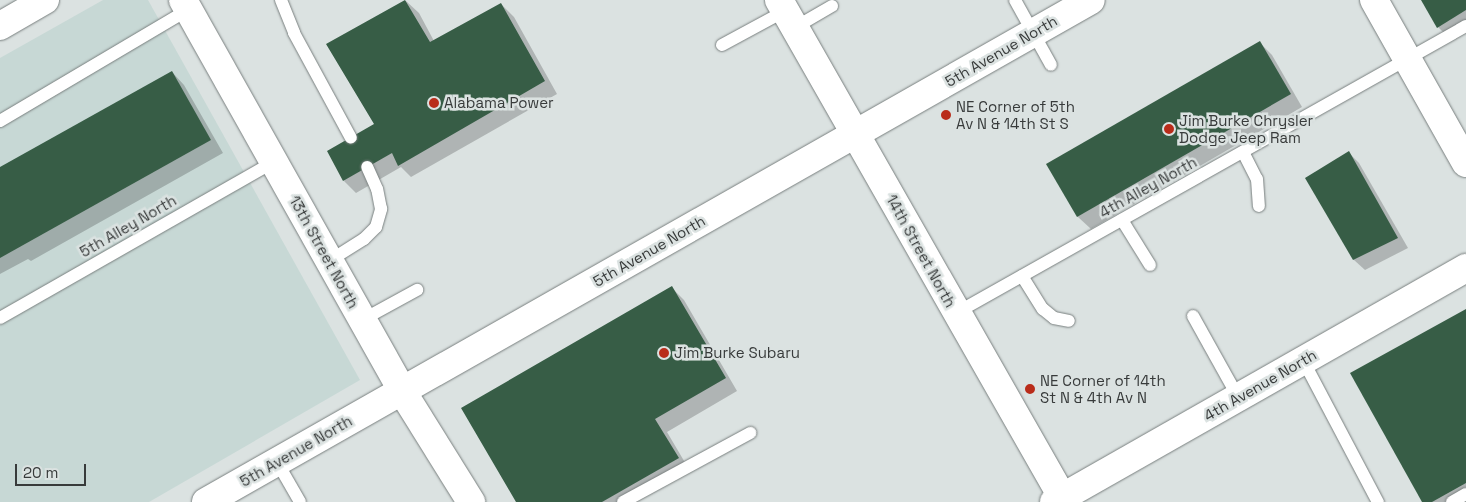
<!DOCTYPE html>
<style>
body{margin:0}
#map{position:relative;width:1466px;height:502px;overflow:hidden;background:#dbe2e1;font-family:"Space Grotesk",sans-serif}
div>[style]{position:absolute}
.built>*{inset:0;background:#c7d8d5}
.shadow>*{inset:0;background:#0003}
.building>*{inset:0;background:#375d46}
.roads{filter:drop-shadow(0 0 1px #787f7e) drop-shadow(0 0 1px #787f7e)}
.lane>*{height:12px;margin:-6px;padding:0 6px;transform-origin:6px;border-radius:6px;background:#fff}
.secondary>*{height:28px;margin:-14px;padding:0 14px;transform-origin:14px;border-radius:14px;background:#fff}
.dots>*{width:14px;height:14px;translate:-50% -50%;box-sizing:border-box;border:2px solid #dbe2e1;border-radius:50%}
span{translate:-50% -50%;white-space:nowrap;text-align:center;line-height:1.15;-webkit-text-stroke:5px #dbe2e1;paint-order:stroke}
.street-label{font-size:15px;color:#383b3b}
.poi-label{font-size:15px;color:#383b3b}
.left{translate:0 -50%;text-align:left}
.scale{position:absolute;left:15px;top:464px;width:71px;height:22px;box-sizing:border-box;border:2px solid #383b3b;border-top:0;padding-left:6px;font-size:15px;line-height:18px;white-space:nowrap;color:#383b3b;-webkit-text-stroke:4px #dbe2e1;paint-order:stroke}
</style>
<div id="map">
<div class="built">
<div style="clip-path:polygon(103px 0,148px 0,360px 380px,149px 502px,0 502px,0 58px)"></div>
</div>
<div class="shadow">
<div style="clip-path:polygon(1423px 0,1466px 0,1466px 30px,1451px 40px,1438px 27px)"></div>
<div style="clip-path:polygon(406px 1px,419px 13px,434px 41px,501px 4px,514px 17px,557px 94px,411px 177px,401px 167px,356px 193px,344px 181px,376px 125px,328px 44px)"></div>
<div style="clip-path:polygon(1260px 43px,1272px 55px,1302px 107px,1091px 229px,1078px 217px,1048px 164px)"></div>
<div style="clip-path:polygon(172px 72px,184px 85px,223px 153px,31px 261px,28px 259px,0 274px,0 168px)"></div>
<div style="clip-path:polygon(1349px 153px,1359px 163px,1408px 248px,1365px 270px,1354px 260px,1306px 178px)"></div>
<div style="clip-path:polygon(672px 288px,684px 300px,737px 391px,667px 432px,690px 471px,636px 502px,517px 502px)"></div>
<div style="clip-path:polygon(1466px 310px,1466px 502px,1423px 502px)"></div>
</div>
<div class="building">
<div style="clip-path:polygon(405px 0,430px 42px,501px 3px,545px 81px,398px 166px,392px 153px,343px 181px,327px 151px,374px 124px,326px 44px)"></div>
<div style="clip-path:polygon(1421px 0,1466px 0,1466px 10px,1437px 28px)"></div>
<div style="clip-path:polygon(1260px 41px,1291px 94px,1077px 217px,1046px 164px)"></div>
<div style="clip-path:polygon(172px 71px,211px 140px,0 258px,0 167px)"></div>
<div style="clip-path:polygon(1349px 151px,1398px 238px,1353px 260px,1305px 178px)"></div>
<div style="clip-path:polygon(672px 286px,726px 378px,655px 419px,679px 458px,602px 502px,516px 502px,461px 408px)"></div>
<div style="clip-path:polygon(1466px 309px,1466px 483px,1432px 502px,1422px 502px,1350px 373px)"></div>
</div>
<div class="roads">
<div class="lane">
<div style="left:281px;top:0;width:35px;rotate:68deg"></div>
<div style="left:294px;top:33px;width:119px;rotate:61.5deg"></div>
<div style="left:1015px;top:0;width:74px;rotate:61deg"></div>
<div style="left:794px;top:28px;width:44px;rotate:-30.1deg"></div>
<div style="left:722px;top:45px;width:72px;rotate:-28.4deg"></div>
<div style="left:0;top:121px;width:218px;rotate:-30.6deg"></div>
<div style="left:1243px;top:152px;width:30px;rotate:63deg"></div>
<div style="left:1257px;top:179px;width:27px;rotate:86deg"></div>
<div style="left:1122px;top:220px;width:53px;rotate:58.1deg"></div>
<div style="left:329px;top:261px;width:41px;rotate:-32.2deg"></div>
<div style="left:364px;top:239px;width:17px;rotate:-45deg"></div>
<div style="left:376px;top:227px;width:19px;rotate:-74deg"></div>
<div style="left:381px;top:209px;width:20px;rotate:-101deg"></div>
<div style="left:377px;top:189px;width:24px;rotate:-114deg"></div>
<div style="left:1022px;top:276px;width:39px;rotate:58deg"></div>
<div style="left:1043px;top:309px;width:14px;rotate:39deg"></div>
<div style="left:1054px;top:318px;width:15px;rotate:11deg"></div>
<div style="left:956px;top:313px;width:585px;rotate:-29.37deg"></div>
<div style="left:1193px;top:316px;width:93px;rotate:60.9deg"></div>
<div style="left:0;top:318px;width:314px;rotate:-29.7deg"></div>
<div style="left:362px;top:320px;width:63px;rotate:-28.6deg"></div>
<div style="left:1303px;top:360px;width:161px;rotate:62.2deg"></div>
<div style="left:277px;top:462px;width:46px;rotate:60.1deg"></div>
<div style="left:623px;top:502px;width:145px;rotate:-28.5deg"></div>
<div style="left:1452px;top:502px;width:16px;rotate:-30deg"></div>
</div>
<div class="secondary">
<div style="left:183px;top:0;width:448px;rotate:60.7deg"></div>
<div style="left:402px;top:391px;width:131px;rotate:58.1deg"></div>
<div style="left:779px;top:0;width:578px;rotate:60.33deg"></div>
<div style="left:1374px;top:0;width:187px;rotate:60.6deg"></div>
<div style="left:0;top:26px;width:52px;rotate:-30deg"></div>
<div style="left:206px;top:502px;width:1017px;rotate:-29.56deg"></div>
<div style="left:1054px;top:502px;width:474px;rotate:-29.6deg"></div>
</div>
</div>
<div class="dots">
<div style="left:434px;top:103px;background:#b92c1a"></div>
<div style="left:946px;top:115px;background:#b92c1a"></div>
<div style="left:1169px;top:129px;background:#b92c1a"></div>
<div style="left:664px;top:353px;background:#b92c1a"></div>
<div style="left:1030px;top:389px;background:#b92c1a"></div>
</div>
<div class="street-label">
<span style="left:1001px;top:51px;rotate:-30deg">5th Avenue North</span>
<span style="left:1148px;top:187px;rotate:-29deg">4th Alley North</span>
<span style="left:128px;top:226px;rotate:-30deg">5th Alley North</span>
<span style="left:649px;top:251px;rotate:-30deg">5th Avenue North</span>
<span style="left:921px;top:251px;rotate:61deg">14th Street North</span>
<span style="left:324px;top:252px;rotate:61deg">13th Street North</span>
<span style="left:1260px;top:385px;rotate:-30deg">4th Avenue North</span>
<span style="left:296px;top:451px;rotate:-30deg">5th Avenue North</span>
</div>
<div class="poi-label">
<span class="left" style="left:444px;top:103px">Alabama Power</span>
<span class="left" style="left:956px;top:115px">NE Corner of 5th<br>Av N &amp; 14th St S</span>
<span class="left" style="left:1179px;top:129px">Jim Burke Chrysler<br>Dodge Jeep Ram</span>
<span class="left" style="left:674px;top:353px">Jim Burke Subaru</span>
<span class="left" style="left:1040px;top:389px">NE Corner of 14th<br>St N &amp; 4th Av N</span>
</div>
<div class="scale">20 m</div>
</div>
